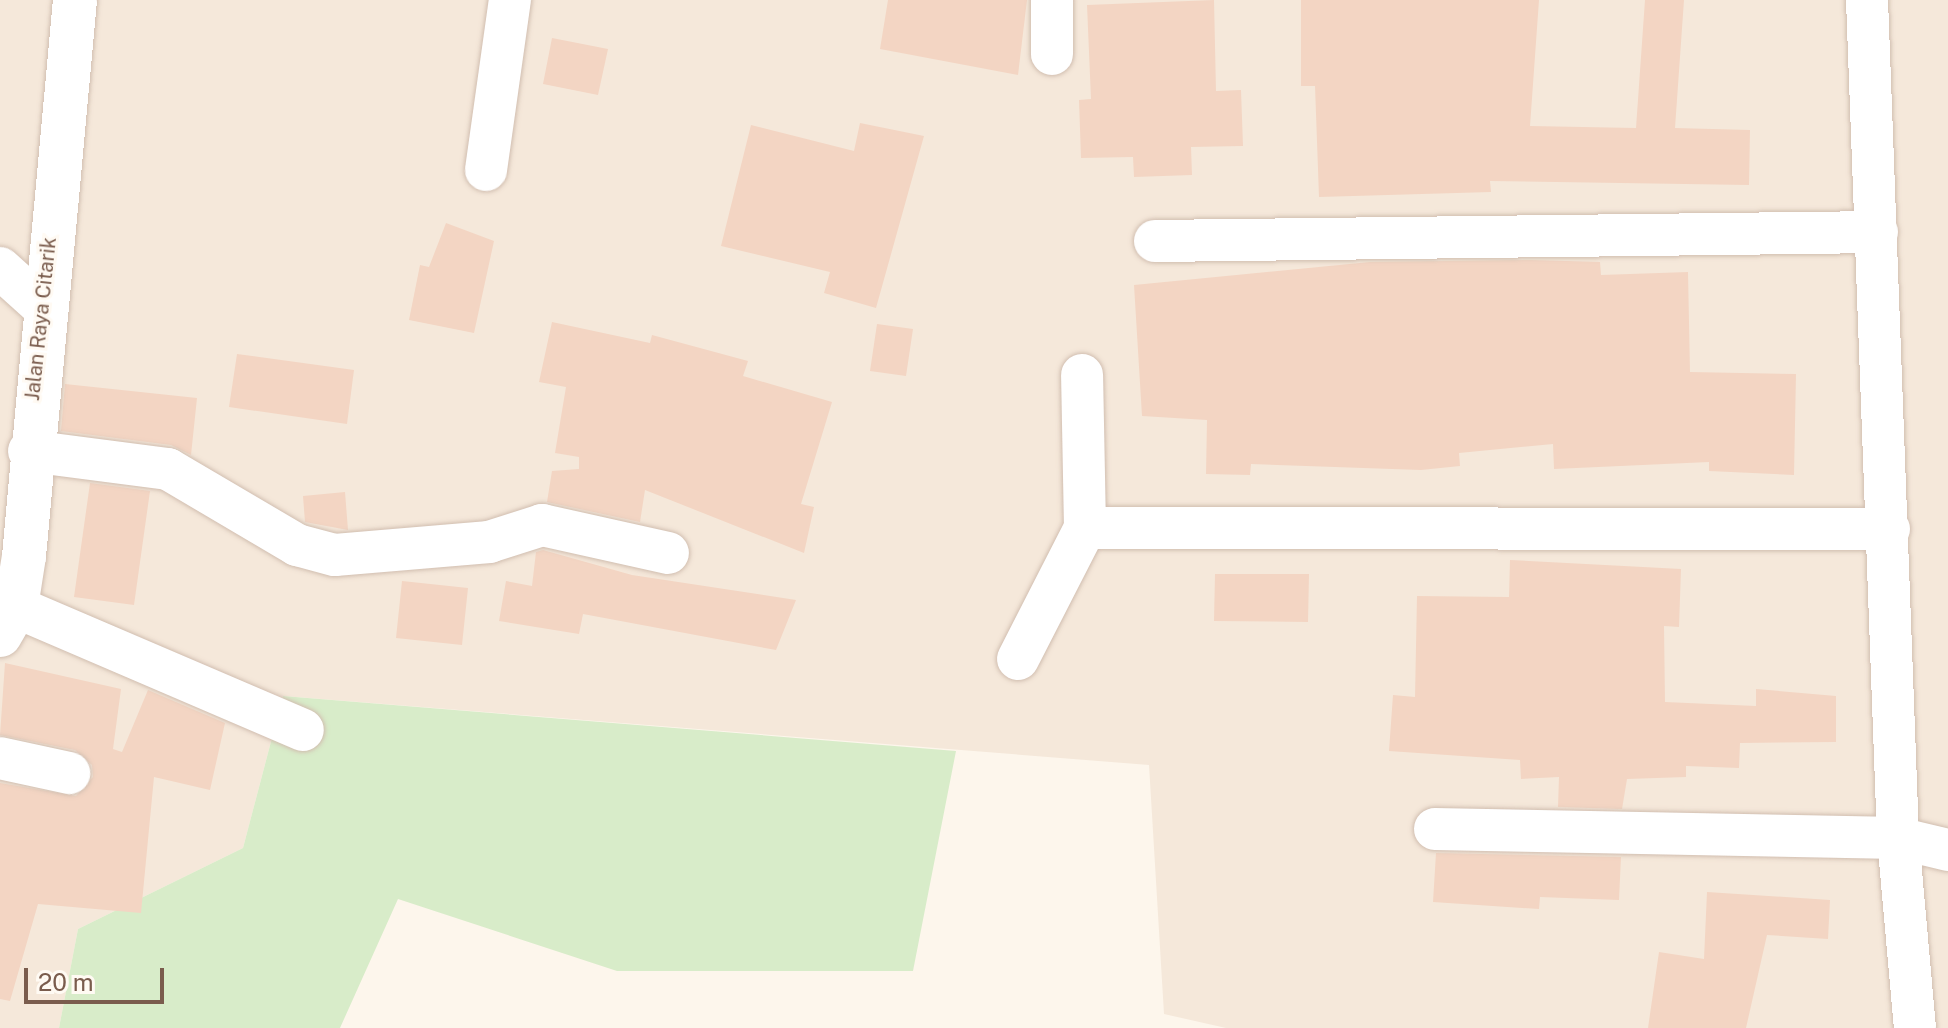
<!DOCTYPE html>
<style>
body{margin:0}
#map{position:relative;width:1948px;height:1028px;overflow:hidden;background:#fdf6ec;font-family:"Public Sans",sans-serif}
div>[style]{position:absolute}
.residential>*{inset:0;background:#f5e8da}
.green>*{inset:0;background:#d8ecc9}
.building>*{inset:0;background:#f3d5c3}
.roads{filter:drop-shadow(0 0 2px #d1beb0) drop-shadow(0 0 2px #d1beb0)}
.street>*{height:42px;margin:-21px;padding:0 21px;transform-origin:21px;border-radius:21px;background:#fff}
.secondary>*{height:44px;margin:-22px;padding:0 22px;transform-origin:22px;border-radius:22px;background:#fff}
span{translate:-50% -50%;white-space:nowrap;text-align:center;line-height:1.15;-webkit-text-stroke:6px #fffaf3;paint-order:stroke}
.street-label{font-size:20px;color:#7a5c4d}
.scale{position:absolute;left:24px;top:968px;width:140px;height:36px;box-sizing:border-box;border:4px solid #7a5c4d;border-top:0;padding-left:10px;font-size:24px;line-height:28px;white-space:nowrap;color:#7a5c4d;-webkit-text-stroke:6px #fffaf3;paint-order:stroke}
</style>
<div id="map">
<div class="residential">
<div style="clip-path:polygon(0 0,1948px 0,1948px 1028px,1226px 1028px,1164px 1014px,1149px 765px,283px 696px,243px 848px,78px 929px,59px 1028px,0 1028px)"></div>
</div>
<div class="green">
<div style="clip-path:polygon(283px 696px,956px 751px,913px 971px,617px 971px,398px 899px,340px 1028px,59px 1028px,78px 929px,243px 848px)"></div>
</div>
<div class="building">
<div style="clip-path:polygon(888px 0,1027px 0,1018px 75px,880px 49px)"></div>
<div style="clip-path:polygon(1214px 0,1216px 91px,1241px 90px,1243px 146px,1191px 147px,1192px 175px,1134px 177px,1133px 157px,1081px 158px,1079px 100px,1091px 99px,1087px 5px)"></div>
<div style="clip-path:polygon(1301px 0,1539px 0,1530px 126px,1636px 128px,1645px 0,1684px 0,1675px 128px,1750px 130px,1749px 185px,1490px 181px,1491px 192px,1319px 197px,1315px 86px,1301px 86px)"></div>
<div style="clip-path:polygon(552px 38px,608px 49px,598px 95px,543px 84px)"></div>
<div style="clip-path:polygon(860px 123px,924px 136px,876px 308px,824px 293px,830px 272px,721px 246px,751px 125px,854px 151px)"></div>
<div style="clip-path:polygon(446px 223px,494px 241px,474px 333px,409px 320px,420px 265px,429px 267px)"></div>
<div style="clip-path:polygon(1531px 260px,1600px 262px,1601px 275px,1688px 272px,1690px 372px,1796px 374px,1794px 475px,1709px 471px,1709px 462px,1554px 469px,1553px 444px,1459px 453px,1460px 466px,1421px 470px,1251px 464px,1250px 475px,1206px 474px,1207px 420px,1142px 416px,1134px 285px,1370px 262px)"></div>
<div style="clip-path:polygon(552px 322px,650px 343px,652px 335px,748px 361px,743px 376px,832px 402px,801px 504px,814px 507px,804px 553px,645px 490px,640px 522px,547px 502px,552px 471px,579px 469px,579px 457px,555px 453px,566px 387px,539px 382px)"></div>
<div style="clip-path:polygon(877px 324px,913px 329px,906px 376px,870px 371px)"></div>
<div style="clip-path:polygon(237px 354px,354px 370px,347px 424px,229px 407px)"></div>
<div style="clip-path:polygon(65px 384px,197px 398px,191px 455px,171px 445px,61px 431px)"></div>
<div style="clip-path:polygon(90px 483px,150px 491px,134px 605px,74px 597px)"></div>
<div style="clip-path:polygon(345px 492px,348px 530px,305px 522px,303px 496px)"></div>
<div style="clip-path:polygon(543px 550px,632px 575px,796px 600px,776px 650px,583px 614px,579px 634px,499px 621px,506px 581px,532px 586px,536px 552px)"></div>
<div style="clip-path:polygon(1510px 560px,1681px 569px,1679px 627px,1664px 626px,1665px 702px,1756px 706px,1756px 689px,1836px 696px,1836px 742px,1740px 743px,1739px 768px,1686px 766px,1686px 777px,1627px 779px,1622px 809px,1558px 807px,1559px 777px,1521px 779px,1520px 760px,1389px 751px,1393px 695px,1415px 697px,1417px 596px,1509px 597px)"></div>
<div style="clip-path:polygon(1215px 574px,1309px 574px,1308px 622px,1214px 621px)"></div>
<div style="clip-path:polygon(402px 581px,468px 588px,462px 645px,396px 638px)"></div>
<div style="clip-path:polygon(5px 663px,121px 689px,113px 749px,122px 752px,148px 690px,225px 723px,210px 790px,154px 777px,141px 913px,38px 904px,10px 1001px,0 999px,0 783px,76px 796px,93px 777px,92px 765px,75px 750px,0 735px)"></div>
<div style="clip-path:polygon(1436px 853px,1621px 857px,1619px 900px,1540px 897px,1539px 909px,1433px 902px)"></div>
<div style="clip-path:polygon(1707px 892px,1830px 900px,1828px 939px,1767px 935px,1746px 1028px,1648px 1028px,1659px 952px,1704px 959px)"></div>
</div>
<div class="roads">
<div class="street">
<div style="left:1052px;top:0;width:54px;rotate:90deg"></div>
<div style="left:1867px;top:0;width:839px;rotate:87.88deg"></div>
<div style="left:1898px;top:838px;width:191px;rotate:84.9deg"></div>
<div style="left:486px;top:170px;width:172px;rotate:-82deg"></div>
<div style="left:1155px;top:241px;width:722px;rotate:-0.71deg"></div>
<div style="left:0;top:268px;width:57px;rotate:42.1deg"></div>
<div style="left:29px;top:451px;width:140px;rotate:7.4deg"></div>
<div style="left:168px;top:469px;width:150px;rotate:30.5deg"></div>
<div style="left:297px;top:545px;width:39px;rotate:15deg"></div>
<div style="left:335px;top:555px;width:155px;rotate:-4.8deg"></div>
<div style="left:489px;top:542px;width:56px;rotate:-17.8deg"></div>
<div style="left:542px;top:525px;width:129px;rotate:12.5deg"></div>
<div style="left:1085px;top:528px;width:804px;rotate:0.07deg"></div>
<div style="left:16px;top:607px;width:312px;rotate:23.2deg"></div>
<div style="left:1018px;top:659px;width:147px;rotate:-62.9deg"></div>
<div style="left:1085px;top:528px;width:153px;rotate:-91.1deg"></div>
<div style="left:0;top:758px;width:71px;rotate:12.3deg"></div>
<div style="left:1435px;top:829px;width:463px;rotate:1.1deg"></div>
<div style="left:1898px;top:838px;width:51px;rotate:13.5deg"></div>
</div>
<div class="secondary">
<div style="left:0;top:635px;width:32px;rotate:-60deg"></div>
<div style="left:16px;top:607px;width:52px;rotate:-81.1deg"></div>
<div style="left:24px;top:556px;width:558px;rotate:-84.76deg"></div>
</div>
</div>
<div class="street-label">
<span style="left:41px;top:319px;rotate:-84deg">Jalan Raya Citarik</span>
</div>
<div class="scale">20 m</div>
</div>
